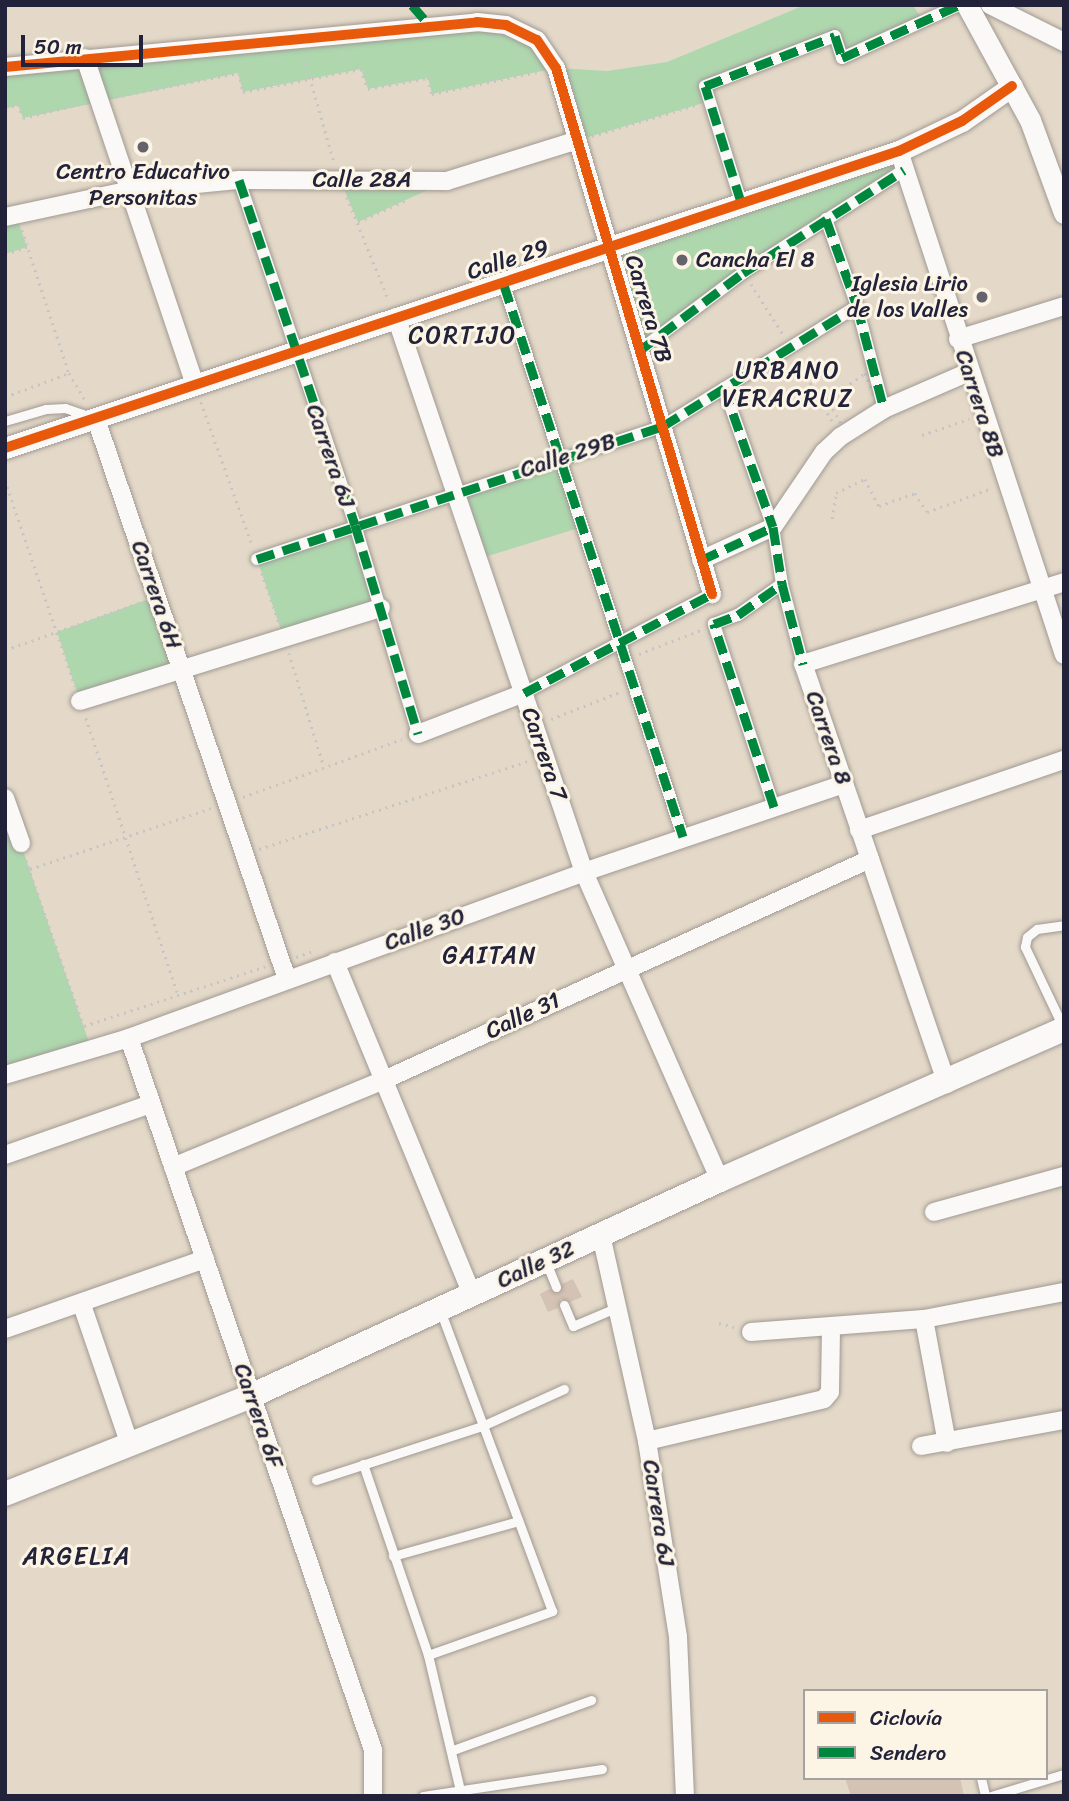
<!DOCTYPE html>
<meta charset="utf-8">
<style>
body{margin:0}
#map{position:relative;width:1069px;height:1801px;overflow:hidden;background:#e4d9c8;font-family:Sriracha,sans-serif}
div>[style]{position:absolute}
.green>*{inset:0;background:#aed7ae}
.building>*{inset:0;background:#d4c2b4}
.path>*{height:2.5px;margin-top:-1.25px;transform-origin:0;background:repeating-linear-gradient(90deg,#c7c5c3 0 2px,transparent 0 7px)}
.roads{filter:drop-shadow(0 0 2px #a09993) drop-shadow(0 0 2px #a09993)}
.service>*{height:9px;margin:-4.5px;padding:0 4.5px;transform-origin:4.5px;border-radius:4.5px;background:#fbf9f7}
.pedestrian>*{height:12px;margin:-6px;padding:0 6px;transform-origin:6px;border-radius:6px;background:#fbf9f7}
.minor>*{height:18px;margin:-9px;padding:0 9px;transform-origin:9px;border-radius:9px;background:#fbf9f7}
.tertiary>*{height:21px;margin:-10.5px;padding:0 10.5px;transform-origin:10.5px;border-radius:10.5px;background:#fbf9f7}
.secondary>*{height:24px;margin:-12px;padding:0 12px;transform-origin:12px;border-radius:12px;background:#fbf9f7}
.quiet>*{height:9px;margin-top:-4.5px;transform-origin:0;background:repeating-linear-gradient(90deg,#00873e 0 18px,transparent 0 27px)}
.cycleway>*{height:10px;margin:-5px;padding:0 5px;transform-origin:5px;border-radius:5px;background:#e8590c}
.dots>*{width:19px;height:19px;translate:-50% -50%;box-sizing:border-box;border:4px solid #fcf5e5;border-radius:50%}
span{translate:-50% -50%;white-space:nowrap;text-align:center;line-height:1.15;-webkit-text-stroke:6px #fcf5e5;paint-order:stroke}
.poi-label{font-size:23px;color:#22223b}
.left{translate:0 -50%;text-align:left}
.right{translate:-100% -50%;text-align:right}
.street-label{font-size:23px;color:#22223b}
.neighbourhood-label{font-size:24px;color:#22223b;letter-spacing:2px}
.frame{position:absolute;inset:0;border:7px solid #22223b;pointer-events:none}
.legend{position:absolute;left:803px;top:1689px;width:245px;height:91px;box-sizing:border-box;background:#fcf5e5;border:2px solid #a5a1a1;margin:0;padding:9px 12px;list-style:none;font-size:21px;color:#22223b}
.legend li{display:flex;align-items:center;gap:14px;height:35px}
.legend b{width:35px;border:2px solid #a5a1a1}
.scale{position:absolute;left:21px;top:35px;width:122px;height:32px;box-sizing:border-box;border:4px solid #22223b;border-top:0;padding-left:9px;font-size:21px;line-height:24px;white-space:nowrap;color:#22223b;-webkit-text-stroke:5px #fcf5e5;paint-order:stroke}
</style>
<div id="map">
<div class="green">
<div style="clip-path:polygon(805px 5px,913px 5px,923px 21px,842px 58px,835px 37px,705px 86px,710px 101px,575px 141px,556px 68px,432px 94px,428px 78px,368px 89px,361px 69px,243px 92px,238px 73px,23px 118px,18px 105px,5px 109px,5px 67px,506px 25px,556px 68px,607px 71px,667px 62px)"></div>
<div style="clip-path:polygon(899px 151px,904px 170px,639px 351px,607px 249px)"></div>
<div style="clip-path:polygon(340px 180px,447px 181px,358px 222px)"></div>
<div style="clip-path:polygon(16px 215px,27px 247px,5px 254px,5px 217px)"></div>
<div style="clip-path:polygon(563px 457px,582px 527px,478px 559px,456px 494px)"></div>
<div style="clip-path:polygon(355px 525px,381px 608px,283px 636px,257px 559px)"></div>
<div style="clip-path:polygon(157px 596px,182px 670px,80px 701px,57px 632px)"></div>
<div style="clip-path:polygon(5px 798px,91px 1048px,5px 1075px)"></div>
</div>
<div class="building">
<div style="clip-path:polygon(573px 1279px,582px 1297px,570px 1302px,561px 1299px,558px 1308px,548px 1312px,540px 1294px,549px 1289px,559px 1293px,562px 1284px)"></div>
<div style="clip-path:polygon(845px 1778px,960px 1778px,964px 1796px,851px 1796px)"></div>
</div>
<div class="path">
<div style="left:304px;top:57px;width:112px;rotate:74deg"></div>
<div style="left:115px;top:97px;width:126px;rotate:-11deg"></div>
<div style="left:239px;top:73px;width:19px;rotate:78deg"></div>
<div style="left:243px;top:92px;width:120px;rotate:-11deg"></div>
<div style="left:361px;top:69px;width:21px;rotate:71deg"></div>
<div style="left:368px;top:89px;width:61px;rotate:-10.4deg"></div>
<div style="left:428px;top:78px;width:16px;rotate:76deg"></div>
<div style="left:432px;top:94px;width:107px;rotate:-11.8deg"></div>
<div style="left:5px;top:109px;width:14px;rotate:-21deg"></div>
<div style="left:18px;top:104px;width:15px;rotate:70deg"></div>
<div style="left:23px;top:118px;width:63px;rotate:-13.8deg"></div>
<div style="left:592px;top:136px;width:109px;rotate:-16.6deg"></div>
<div style="left:347px;top:197px;width:112px;rotate:68deg"></div>
<div style="left:358px;top:222px;width:56px;rotate:-24.3deg"></div>
<div style="left:22px;top:230px;width:151px;rotate:71.8deg"></div>
<div style="left:69px;top:373px;width:31px;rotate:59deg"></div>
<div style="left:5px;top:254px;width:23px;rotate:-18deg"></div>
<div style="left:751px;top:284px;width:59px;rotate:57.4deg"></div>
<div style="left:797px;top:358px;width:74px;rotate:61deg"></div>
<div style="left:865px;top:373px;width:38px;rotate:68deg"></div>
<div style="left:879px;top:408px;width:41px;rotate:149deg"></div>
<div style="left:844px;top:429px;width:34px;rotate:-120deg"></div>
<div style="left:827px;top:400px;width:47px;rotate:-35.4deg"></div>
<div style="left:5px;top:397px;width:68px;rotate:-20.6deg"></div>
<div style="left:201px;top:402px;width:154px;rotate:70.3deg"></div>
<div style="left:922px;top:435px;width:50px;rotate:-18.8deg"></div>
<div style="left:5px;top:480px;width:218px;rotate:71.2deg"></div>
<div style="left:832px;top:519px;width:26px;rotate:-81deg"></div>
<div style="left:836px;top:493px;width:32px;rotate:-26deg"></div>
<div style="left:865px;top:479px;width:30px;rotate:63deg"></div>
<div style="left:879px;top:506px;width:38px;rotate:-20deg"></div>
<div style="left:915px;top:493px;width:22px;rotate:58deg"></div>
<div style="left:927px;top:512px;width:69px;rotate:-20.3deg"></div>
<div style="left:262px;top:573px;width:53px;rotate:71.2deg"></div>
<div style="left:5px;top:650px;width:144px;rotate:-19.4deg"></div>
<div style="left:289px;top:653px;width:119px;rotate:72.9deg"></div>
<div style="left:639px;top:654px;width:66px;rotate:-21.2deg"></div>
<div style="left:86px;top:718px;width:291px;rotate:71.6deg"></div>
<div style="left:551px;top:719px;width:74px;rotate:-21.4deg"></div>
<div style="left:243px;top:797px;width:169px;rotate:-20deg"></div>
<div style="left:259px;top:849px;width:284px;rotate:-18.1deg"></div>
<div style="left:26px;top:860px;width:182px;rotate:70.8deg"></div>
<div style="left:30px;top:869px;width:191px;rotate:-18.6deg"></div>
<div style="left:296px;top:957px;width:21px;rotate:-19deg"></div>
<div style="left:84px;top:1026px;width:192px;rotate:-18.2deg"></div>
<div style="left:719px;top:1323px;width:16px;rotate:15deg"></div>
</div>
<div class="roads">
<div class="service">
<div style="left:5px;top:421px;width:43px;rotate:-16.3deg"></div>
<div style="left:46px;top:409px;width:19px;rotate:-3deg"></div>
<div style="left:65px;top:408px;width:24px;rotate:19deg"></div>
<div style="left:1063px;top:1027px;width:89px;rotate:-115.4deg"></div>
<div style="left:1025px;top:947px;width:10px;rotate:-79deg"></div>
<div style="left:1027px;top:937px;width:13px;rotate:-39deg"></div>
<div style="left:1037px;top:929px;width:27px;rotate:-8deg"></div>
<div style="left:546px;top:1262px;width:27px;rotate:68deg"></div>
<div style="left:564px;top:1305px;width:23px;rotate:67deg"></div>
<div style="left:573px;top:1326px;width:49px;rotate:-22.9deg"></div>
<div style="left:363px;top:1464px;width:202px;rotate:71.2deg"></div>
<div style="left:428px;top:1655px;width:139px;rotate:76.7deg"></div>
<div style="left:316px;top:1480px;width:175px;rotate:-18deg"></div>
<div style="left:482px;top:1426px;width:90px;rotate:-24.3deg"></div>
<div style="left:393px;top:1556px;width:130px;rotate:-15.6deg"></div>
<div style="left:428px;top:1655px;width:132px;rotate:-19.5deg"></div>
<div style="left:552px;top:1611px;width:321px;rotate:-110.4deg"></div>
<div style="left:453px;top:1750px;width:147px;rotate:-19.9deg"></div>
<div style="left:981px;top:1778px;width:18px;rotate:77deg"></div>
<div style="left:423px;top:1796px;width:181px;rotate:-8.6deg"></div>
<div style="left:991px;top:1796px;width:76px;rotate:-16.8deg"></div>
</div>
<div class="pedestrian">
<div style="left:239px;top:180px;width:364px;rotate:71.4deg"></div>
<div style="left:355px;top:525px;width:218px;rotate:73.2deg"></div>
<div style="left:741px;top:202px;width:121px;rotate:-107.2deg"></div>
<div style="left:705px;top:86px;width:139px;rotate:-21deg"></div>
<div style="left:835px;top:36px;width:23px;rotate:72deg"></div>
<div style="left:842px;top:58px;width:128px;rotate:-24.4deg"></div>
<div style="left:826px;top:219px;width:92px;rotate:70.4deg"></div>
<div style="left:857px;top:306px;width:106px;rotate:75.3deg"></div>
<div style="left:504px;top:285px;width:580px;rotate:72.03deg"></div>
<div style="left:639px;top:351px;width:130px;rotate:-36.9deg"></div>
<div style="left:743px;top:273px;width:191px;rotate:-32.6deg"></div>
<div style="left:724px;top:388px;width:147px;rotate:70.6deg"></div>
<div style="left:773px;top:527px;width:58px;rotate:81deg"></div>
<div style="left:782px;top:584px;width:83px;rotate:75.3deg"></div>
<div style="left:257px;top:559px;width:427px;rotate:-18.1deg"></div>
<div style="left:663px;top:426px;width:228px;rotate:-31.7deg"></div>
<div style="left:524px;top:693px;width:212px;rotate:-27.8deg"></div>
<div style="left:774px;top:807px;width:193px;rotate:-108.2deg"></div>
<div style="left:714px;top:624px;width:26px;rotate:-21deg"></div>
<div style="left:738px;top:615px;width:54px;rotate:-35.2deg"></div>
</div>
<div class="minor">
<div style="left:990px;top:5px;width:83px;rotate:26.6deg"></div>
<div style="left:85px;top:58px;width:342px;rotate:71.4deg"></div>
<div style="left:5px;top:67px;width:474px;rotate:-5.4deg"></div>
<div style="left:477px;top:22px;width:29px;rotate:6deg"></div>
<div style="left:506px;top:25px;width:34px;rotate:26deg"></div>
<div style="left:537px;top:40px;width:34px;rotate:56deg"></div>
<div style="left:556px;top:68px;width:549px;rotate:73.48deg"></div>
<div style="left:899px;top:151px;width:530px;rotate:71.87deg"></div>
<div style="left:5px;top:217px;width:124px;rotate:-12.1deg"></div>
<div style="left:126px;top:191px;width:114px;rotate:-5.6deg"></div>
<div style="left:239px;top:180px;width:208px;rotate:0.3deg"></div>
<div style="left:447px;top:181px;width:134px;rotate:-17.4deg"></div>
<div style="left:396px;top:317px;width:586px;rotate:71.29deg"></div>
<div style="left:584px;top:872px;width:337px;rotate:66.2deg"></div>
<div style="left:958px;top:339px;width:111px;rotate:-17.3deg"></div>
<div style="left:96px;top:419px;width:592px;rotate:71.17deg"></div>
<div style="left:701px;top:560px;width:79px;rotate:-24.6deg"></div>
<div style="left:773px;top:527px;width:91px;rotate:-55.8deg"></div>
<div style="left:824px;top:452px;width:22px;rotate:-43deg"></div>
<div style="left:840px;top:437px;width:52px;rotate:-32.5deg"></div>
<div style="left:884px;top:409px;width:93px;rotate:-23.5deg"></div>
<div style="left:80px;top:701px;width:315px;rotate:-17.2deg"></div>
<div style="left:418px;top:734px;width:114px;rotate:-21.1deg"></div>
<div style="left:5px;top:798px;width:48px;rotate:70.4deg"></div>
<div style="left:859px;top:830px;width:217px;rotate:-18.9deg"></div>
<div style="left:335px;top:962px;width:359px;rotate:67.6deg"></div>
<div style="left:129px;top:1038px;width:753px;rotate:71.08deg"></div>
<div style="left:373px;top:1750px;width:46px;rotate:90deg"></div>
<div style="left:5px;top:1075px;width:129px;rotate:-16.6deg"></div>
<div style="left:129px;top:1038px;width:484px;rotate:-20deg"></div>
<div style="left:584px;top:872px;width:274px;rotate:-18.7deg"></div>
<div style="left:947px;top:1084px;width:444px;rotate:-108.9deg"></div>
<div style="left:803px;top:664px;width:274px;rotate:-17.4deg"></div>
<div style="left:5px;top:1155px;width:155px;rotate:-19.3deg"></div>
<div style="left:173px;top:1167px;width:228px;rotate:-22.4deg"></div>
<div style="left:384px;top:1080px;width:534px;rotate:-24.45deg"></div>
<div style="left:934px;top:1212px;width:135px;rotate:-15.5deg"></div>
<div style="left:601px;top:1235px;width:211px;rotate:77.4deg"></div>
<div style="left:647px;top:1441px;width:198px;rotate:81deg"></div>
<div style="left:678px;top:1637px;width:159px;rotate:87.5deg"></div>
<div style="left:82px;top:1305px;width:145px;rotate:71.1deg"></div>
<div style="left:924px;top:1319px;width:126px;rotate:79.5deg"></div>
<div style="left:5px;top:1329px;width:212px;rotate:-19.3deg"></div>
<div style="left:751px;top:1332px;width:173px;rotate:-4.3deg"></div>
<div style="left:924px;top:1319px;width:143px;rotate:-10.9deg"></div>
<div style="left:647px;top:1441px;width:182px;rotate:-13.3deg"></div>
<div style="left:824px;top:1399px;width:9px;rotate:-49deg"></div>
<div style="left:830px;top:1392px;width:63px;rotate:-89.1deg"></div>
<div style="left:921px;top:1446px;width:145px;rotate:-10.3deg"></div>
</div>
<div class="tertiary">
<div style="left:967px;top:5px;width:131px;rotate:61.3deg"></div>
<div style="left:1030px;top:120px;width:99px;rotate:69.9deg"></div>
<div style="left:5px;top:448px;width:942px;rotate:-18.38deg"></div>
<div style="left:899px;top:151px;width:70px;rotate:-25.5deg"></div>
<div style="left:962px;top:121px;width:61px;rotate:-35deg"></div>
</div>
<div class="secondary">
<div style="left:5px;top:1494px;width:265px;rotate:-21.7deg"></div>
<div style="left:251px;top:1396px;width:516px;rotate:-24.73deg"></div>
<div style="left:720px;top:1180px;width:376px;rotate:-23.7deg"></div>
</div>
</div>
<div class="quiet">
<div style="left:412px;top:5px;width:29px;rotate:49deg"></div>
<div style="left:239px;top:180px;width:364px;rotate:71.4deg"></div>
<div style="left:355px;top:525px;width:218px;rotate:73.2deg"></div>
<div style="left:741px;top:202px;width:121px;rotate:-107.2deg"></div>
<div style="left:705px;top:86px;width:139px;rotate:-21deg"></div>
<div style="left:835px;top:36px;width:23px;rotate:72deg"></div>
<div style="left:842px;top:58px;width:128px;rotate:-24.4deg"></div>
<div style="left:826px;top:219px;width:92px;rotate:70.4deg"></div>
<div style="left:857px;top:306px;width:106px;rotate:75.3deg"></div>
<div style="left:504px;top:285px;width:580px;rotate:72.03deg"></div>
<div style="left:639px;top:351px;width:130px;rotate:-36.9deg"></div>
<div style="left:743px;top:273px;width:191px;rotate:-32.6deg"></div>
<div style="left:724px;top:388px;width:147px;rotate:70.6deg"></div>
<div style="left:773px;top:527px;width:58px;rotate:81deg"></div>
<div style="left:782px;top:584px;width:83px;rotate:75.3deg"></div>
<div style="left:257px;top:559px;width:427px;rotate:-18.1deg"></div>
<div style="left:663px;top:426px;width:228px;rotate:-31.7deg"></div>
<div style="left:701px;top:560px;width:79px;rotate:-24.6deg"></div>
<div style="left:524px;top:693px;width:212px;rotate:-27.8deg"></div>
<div style="left:712px;top:594px;width:4px;rotate:-104deg"></div>
<div style="left:774px;top:807px;width:193px;rotate:-108.2deg"></div>
<div style="left:714px;top:624px;width:26px;rotate:-21deg"></div>
<div style="left:738px;top:615px;width:54px;rotate:-35.2deg"></div>
</div>
<div class="cycleway">
<div style="left:5px;top:67px;width:474px;rotate:-5.4deg"></div>
<div style="left:477px;top:22px;width:29px;rotate:6deg"></div>
<div style="left:506px;top:25px;width:34px;rotate:26deg"></div>
<div style="left:537px;top:40px;width:34px;rotate:56deg"></div>
<div style="left:556px;top:68px;width:549px;rotate:73.48deg"></div>
<div style="left:5px;top:448px;width:942px;rotate:-18.38deg"></div>
<div style="left:899px;top:151px;width:70px;rotate:-25.5deg"></div>
<div style="left:962px;top:121px;width:61px;rotate:-35deg"></div>
</div>
<div class="dots">
<div style="left:143px;top:147px;background:#66626c"></div>
<div style="left:682px;top:260px;background:#66626c"></div>
<div style="left:982px;top:297px;background:#66626c"></div>
</div>
<div class="poi-label">
<span style="left:143px;top:185px">Centro Educativo<br>Personitas</span>
<span class="left" style="left:696px;top:260px">Cancha El 8</span>
<span class="right" style="left:968px;top:297px">Iglesia Lirio<br>de los Valles</span>
</div>
<div class="street-label">
<span style="left:362px;top:180px">Calle 28A</span>
<span style="left:508px;top:260px;rotate:-18deg">Calle 29</span>
<span style="left:648px;top:309px;rotate:73deg">Carrera 7B</span>
<span style="left:979px;top:404px;rotate:72deg">Carrera 8B</span>
<span style="left:330px;top:456px;rotate:71deg">Carrera 6J</span>
<span style="left:568px;top:456px;rotate:-18deg">Calle 29B</span>
<span style="left:156px;top:595px;rotate:71deg">Carrera 6H</span>
<span style="left:828px;top:738px;rotate:71deg">Carrera 8</span>
<span style="left:544px;top:754px;rotate:71deg">Carrera 7</span>
<span style="left:425px;top:930px;rotate:-20deg">Calle 30</span>
<span style="left:523px;top:1016px;rotate:-25deg">Calle 31</span>
<span style="left:536px;top:1265px;rotate:-25deg">Calle 32</span>
<span style="left:258px;top:1416px;rotate:71deg">Carrera 6F</span>
<span style="left:658px;top:1513px;rotate:81deg">Carrera 6J</span>
</div>
<div class="neighbourhood-label">
<span style="left:463px;top:336px">CORTIJO</span>
<span style="left:788px;top:385px">URBANO<br>VERACRUZ</span>
<span style="left:490px;top:956px">GAITAN</span>
<span style="left:77px;top:1557px">ARGELIA</span>
</div>
<div class="frame"></div>
<ul class="legend">
<li><b style="height:9px;background:#e8590c"></b>Ciclovía</li>
<li><b style="height:9px;background:#00873e"></b>Sendero</li>
</ul>
<div class="scale">50 m</div>
</div>
